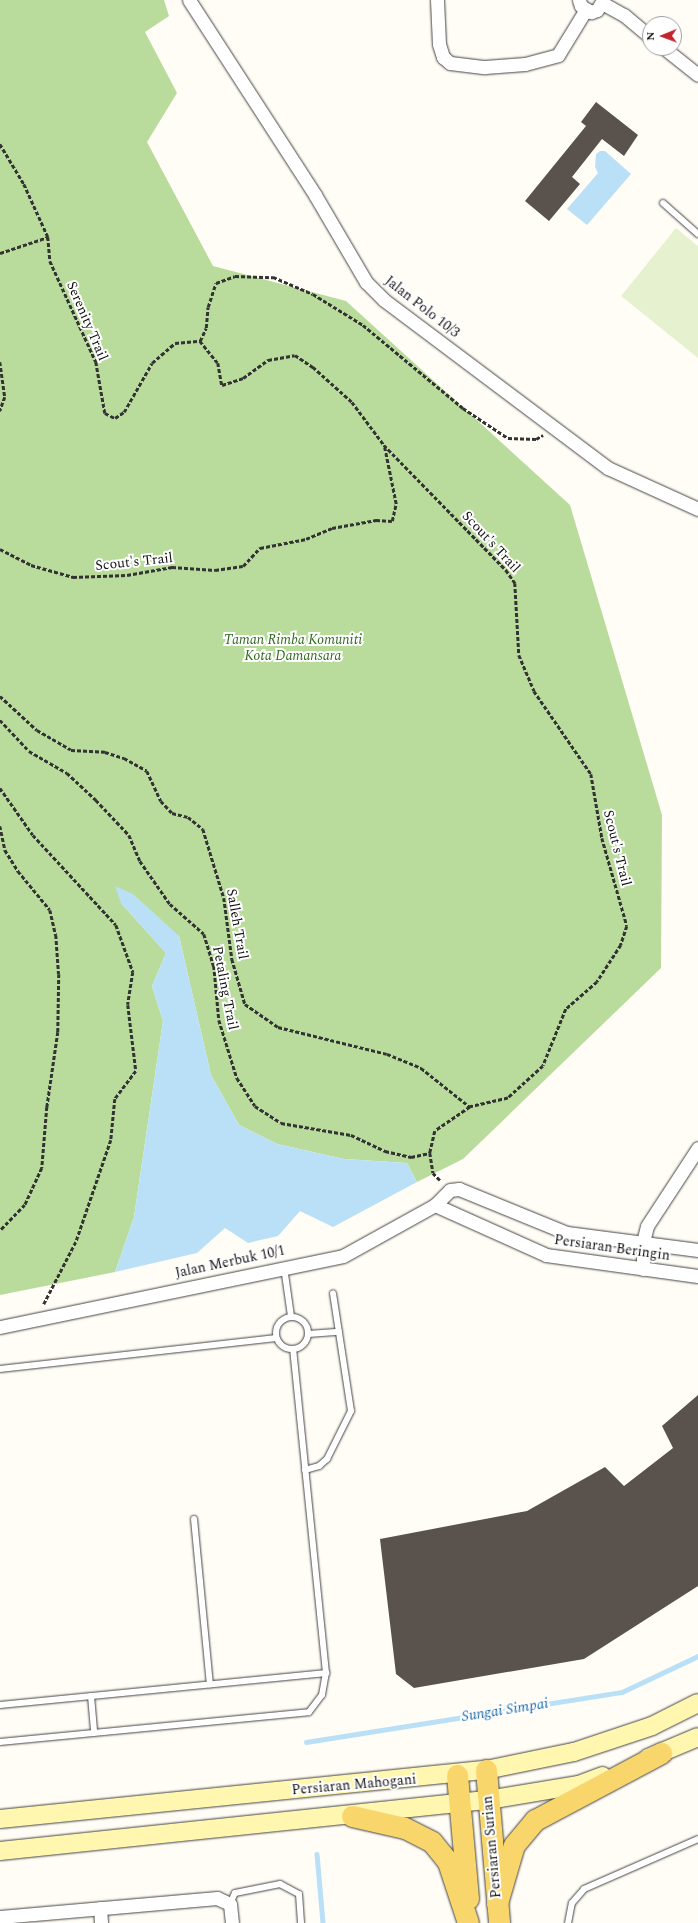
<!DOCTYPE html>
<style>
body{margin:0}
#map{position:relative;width:698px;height:1923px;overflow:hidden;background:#fffdf5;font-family:Spectral,serif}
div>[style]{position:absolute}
.forest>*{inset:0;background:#b9dc9c}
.pitch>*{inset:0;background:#e6f2cf}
.water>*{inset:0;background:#b9e0f7}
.stream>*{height:4.5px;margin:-2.25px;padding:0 2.25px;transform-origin:2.25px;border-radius:2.25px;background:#b9e0f7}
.building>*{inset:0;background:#5a524d}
.path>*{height:2.5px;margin-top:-1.25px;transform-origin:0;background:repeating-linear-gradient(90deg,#333 0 4px,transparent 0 6px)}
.roads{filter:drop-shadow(0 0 1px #444) drop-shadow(0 0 1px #444)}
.service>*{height:6px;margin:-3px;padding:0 3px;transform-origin:3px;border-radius:3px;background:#fff}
.service>.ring{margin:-3px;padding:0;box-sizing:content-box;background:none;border:6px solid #fff;border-radius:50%}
.minor>*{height:13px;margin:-6.5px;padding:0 6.5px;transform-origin:6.5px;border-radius:6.5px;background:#fff}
.secondary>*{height:18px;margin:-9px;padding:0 9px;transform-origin:9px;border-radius:9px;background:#fff6b0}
.primary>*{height:21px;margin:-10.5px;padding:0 10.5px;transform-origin:10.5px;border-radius:10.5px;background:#f9d66b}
span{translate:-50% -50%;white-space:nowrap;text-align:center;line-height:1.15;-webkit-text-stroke:4px #fff;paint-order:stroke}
.street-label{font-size:14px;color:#111}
.park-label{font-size:14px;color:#2f6b1f;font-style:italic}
.water-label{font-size:15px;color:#1768a6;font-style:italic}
.north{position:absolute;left:642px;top:16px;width:40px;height:40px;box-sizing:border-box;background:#fff;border:1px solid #a0a0a0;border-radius:50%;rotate:269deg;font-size:11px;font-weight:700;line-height:16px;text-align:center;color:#111}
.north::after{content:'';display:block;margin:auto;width:14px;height:18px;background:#c4262e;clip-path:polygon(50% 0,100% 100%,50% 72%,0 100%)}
</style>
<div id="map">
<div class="forest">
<div style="clip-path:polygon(0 0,164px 0,169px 16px,145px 32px,177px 93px,147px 142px,213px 266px,346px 301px,570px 505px,662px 815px,661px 968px,463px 1159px,417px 1182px,407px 1163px,344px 1159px,277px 1144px,239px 1125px,211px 1075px,179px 936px,121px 903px,166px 953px,152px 986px,163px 1021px,134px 1217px,115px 1272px,0 1295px)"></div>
</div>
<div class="pitch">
<div style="clip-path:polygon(676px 228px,698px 246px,698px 358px,621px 296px)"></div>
</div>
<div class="water">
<div style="clip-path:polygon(600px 151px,605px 151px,631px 174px,587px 225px,567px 209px,598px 173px,595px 167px,596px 154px)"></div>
<div style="clip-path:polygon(115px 886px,133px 894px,179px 936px,211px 1075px,239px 1125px,277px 1144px,344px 1159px,407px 1163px,417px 1182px,333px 1227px,300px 1211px,278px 1236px,248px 1243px,225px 1228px,197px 1253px,115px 1272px,134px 1217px,163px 1021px,152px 986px,166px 953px,121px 903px)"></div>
</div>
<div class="stream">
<div style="left:306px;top:1742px;width:320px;rotate:-9deg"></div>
<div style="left:622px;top:1692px;width:84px;rotate:-25.3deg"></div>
<div style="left:317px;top:1854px;width:69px;rotate:85deg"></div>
</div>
<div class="building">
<div style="clip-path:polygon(596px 102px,638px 135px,624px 156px,602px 139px,572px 177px,580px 184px,549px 221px,525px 201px,586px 126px,581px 122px)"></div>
<div style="clip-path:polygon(698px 1395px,698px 1586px,584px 1659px,414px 1688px,396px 1674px,380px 1539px,527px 1511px,605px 1467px,624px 1486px,673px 1448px,662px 1426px)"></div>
</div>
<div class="path">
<div style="left:0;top:144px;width:47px;rotate:59deg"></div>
<div style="left:24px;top:184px;width:58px;rotate:65.6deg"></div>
<div style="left:48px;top:237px;width:24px;rotate:85deg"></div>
<div style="left:50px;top:261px;width:111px;rotate:65.5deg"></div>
<div style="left:96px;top:362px;width:52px;rotate:80deg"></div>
<div style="left:105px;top:413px;width:11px;rotate:27deg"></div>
<div style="left:115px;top:418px;width:11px;rotate:-34deg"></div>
<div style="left:124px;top:412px;width:56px;rotate:-60.3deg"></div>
<div style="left:152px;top:363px;width:30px;rotate:-41deg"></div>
<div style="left:175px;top:343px;width:25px;rotate:-5deg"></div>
<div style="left:200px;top:341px;width:28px;rotate:51deg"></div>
<div style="left:218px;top:363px;width:22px;rotate:80deg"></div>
<div style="left:222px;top:385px;width:22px;rotate:-18deg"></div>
<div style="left:243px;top:378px;width:31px;rotate:-36deg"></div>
<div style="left:268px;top:360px;width:27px;rotate:-10deg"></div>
<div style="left:295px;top:355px;width:22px;rotate:34deg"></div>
<div style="left:313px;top:367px;width:52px;rotate:41.9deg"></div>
<div style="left:352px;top:402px;width:54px;rotate:53.3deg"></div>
<div style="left:0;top:253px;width:51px;rotate:-18.4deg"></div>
<div style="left:200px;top:341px;width:14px;rotate:-65deg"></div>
<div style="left:206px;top:328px;width:21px;rotate:-85deg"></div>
<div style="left:208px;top:307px;width:25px;rotate:-72deg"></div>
<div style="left:216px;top:283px;width:20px;rotate:-20deg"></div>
<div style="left:235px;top:276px;width:38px;rotate:2deg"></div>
<div style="left:273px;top:277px;width:43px;rotate:23deg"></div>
<div style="left:313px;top:294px;width:59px;rotate:31.8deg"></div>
<div style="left:363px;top:325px;width:130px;rotate:39.7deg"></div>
<div style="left:463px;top:408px;width:54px;rotate:33.7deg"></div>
<div style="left:508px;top:438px;width:28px;rotate:2deg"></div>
<div style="left:536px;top:439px;width:8px;rotate:-30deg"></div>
<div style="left:0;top:362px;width:35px;rotate:82deg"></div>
<div style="left:5px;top:397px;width:15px;rotate:110deg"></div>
<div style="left:0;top:549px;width:35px;rotate:27deg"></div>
<div style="left:31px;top:565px;width:44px;rotate:15.9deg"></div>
<div style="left:73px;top:577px;width:54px;rotate:-2.1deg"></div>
<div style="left:127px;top:575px;width:46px;rotate:-10.1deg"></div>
<div style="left:172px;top:567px;width:43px;rotate:4deg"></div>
<div style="left:215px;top:570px;width:28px;rotate:-8deg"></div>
<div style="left:243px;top:566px;width:25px;rotate:-47deg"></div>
<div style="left:260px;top:548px;width:47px;rotate:-11.1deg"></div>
<div style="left:306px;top:539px;width:28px;rotate:-23deg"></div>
<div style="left:332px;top:528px;width:45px;rotate:-10.3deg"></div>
<div style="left:376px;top:520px;width:16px;rotate:4deg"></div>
<div style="left:392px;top:521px;width:17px;rotate:-77deg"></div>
<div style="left:396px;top:504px;width:60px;rotate:-101.5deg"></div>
<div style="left:384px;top:445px;width:175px;rotate:45.7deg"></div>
<div style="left:506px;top:570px;width:16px;rotate:55deg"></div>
<div style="left:515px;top:583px;width:72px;rotate:86.8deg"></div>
<div style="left:519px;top:655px;width:39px;rotate:67deg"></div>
<div style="left:534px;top:691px;width:101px;rotate:55.5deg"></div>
<div style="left:591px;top:774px;width:65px;rotate:80.2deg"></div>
<div style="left:602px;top:838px;width:91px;rotate:74.1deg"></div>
<div style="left:627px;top:926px;width:20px;rotate:108deg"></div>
<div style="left:621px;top:945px;width:44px;rotate:123deg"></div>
<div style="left:597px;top:982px;width:41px;rotate:138.9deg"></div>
<div style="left:566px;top:1009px;width:61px;rotate:112deg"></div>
<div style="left:543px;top:1066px;width:47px;rotate:137.6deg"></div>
<div style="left:508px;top:1098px;width:39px;rotate:167deg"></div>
<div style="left:470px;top:1107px;width:42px;rotate:145.6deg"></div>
<div style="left:435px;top:1131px;width:23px;rotate:103deg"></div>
<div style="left:430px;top:1153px;width:20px;rotate:81deg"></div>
<div style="left:433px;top:1173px;width:10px;rotate:45deg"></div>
<div style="left:0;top:696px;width:50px;rotate:42.6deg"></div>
<div style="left:37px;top:730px;width:39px;rotate:30deg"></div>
<div style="left:71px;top:750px;width:34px;rotate:3deg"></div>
<div style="left:105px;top:752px;width:20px;rotate:18deg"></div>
<div style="left:124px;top:758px;width:26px;rotate:29deg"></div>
<div style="left:147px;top:771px;width:33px;rotate:65deg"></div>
<div style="left:161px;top:801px;width:16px;rotate:47deg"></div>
<div style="left:172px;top:813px;width:16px;rotate:14deg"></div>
<div style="left:188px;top:817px;width:19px;rotate:39deg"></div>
<div style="left:203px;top:829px;width:72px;rotate:73.1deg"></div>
<div style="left:224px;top:898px;width:62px;rotate:82.5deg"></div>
<div style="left:232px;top:959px;width:47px;rotate:73.9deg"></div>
<div style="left:245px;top:1004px;width:40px;rotate:34.9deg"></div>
<div style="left:278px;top:1027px;width:112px;rotate:13.9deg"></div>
<div style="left:387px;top:1054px;width:37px;rotate:22deg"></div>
<div style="left:421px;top:1068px;width:63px;rotate:38.5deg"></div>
<div style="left:0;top:720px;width:42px;rotate:46.9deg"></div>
<div style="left:29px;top:751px;width:44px;rotate:30.1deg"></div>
<div style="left:67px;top:773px;width:40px;rotate:43deg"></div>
<div style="left:96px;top:800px;width:48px;rotate:46.7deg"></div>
<div style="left:129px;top:835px;width:28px;rotate:67deg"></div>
<div style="left:140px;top:861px;width:52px;rotate:55.1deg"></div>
<div style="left:170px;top:904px;width:45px;rotate:41.4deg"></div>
<div style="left:204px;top:934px;width:34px;rotate:73deg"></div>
<div style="left:214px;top:966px;width:54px;rotate:84.7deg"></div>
<div style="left:219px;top:1020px;width:61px;rotate:72.8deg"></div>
<div style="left:237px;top:1078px;width:33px;rotate:57deg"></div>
<div style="left:255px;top:1106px;width:31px;rotate:33deg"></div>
<div style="left:281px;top:1123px;width:71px;rotate:9.7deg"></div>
<div style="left:351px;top:1135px;width:38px;rotate:25deg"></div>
<div style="left:385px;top:1151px;width:27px;rotate:13deg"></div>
<div style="left:411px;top:1157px;width:19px;rotate:-12deg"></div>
<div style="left:0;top:788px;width:57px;rotate:54.9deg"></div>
<div style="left:33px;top:835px;width:122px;rotate:47.3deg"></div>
<div style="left:116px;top:925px;width:50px;rotate:70.1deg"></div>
<div style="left:133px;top:972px;width:33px;rotate:99deg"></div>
<div style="left:128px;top:1005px;width:66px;rotate:83.1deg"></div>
<div style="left:136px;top:1071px;width:35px;rotate:127deg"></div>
<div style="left:115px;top:1099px;width:41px;rotate:95.6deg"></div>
<div style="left:111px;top:1140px;width:108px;rotate:108.9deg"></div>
<div style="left:76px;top:1242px;width:70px;rotate:117.3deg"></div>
<div style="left:0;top:826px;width:25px;rotate:78deg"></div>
<div style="left:5px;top:850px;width:25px;rotate:58deg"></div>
<div style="left:18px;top:871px;width:50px;rotate:50.6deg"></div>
<div style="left:50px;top:910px;width:26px;rotate:77deg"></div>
<div style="left:56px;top:935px;width:39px;rotate:86deg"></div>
<div style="left:59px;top:974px;width:58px;rotate:91deg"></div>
<div style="left:58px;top:1032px;width:76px;rotate:98.3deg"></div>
<div style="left:47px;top:1107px;width:61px;rotate:94.7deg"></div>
<div style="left:42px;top:1168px;width:41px;rotate:114.7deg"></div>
<div style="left:25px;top:1205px;width:36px;rotate:134deg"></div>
</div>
<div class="roads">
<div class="service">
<div style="left:663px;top:203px;width:47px;rotate:41.5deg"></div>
<div style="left:284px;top:1267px;width:49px;rotate:81.9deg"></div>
<div class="ring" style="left:276px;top:1317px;width:26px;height:26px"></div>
<div style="left:308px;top:1334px;width:31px;rotate:-4deg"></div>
<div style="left:0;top:1369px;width:278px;rotate:-6.4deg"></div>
<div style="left:305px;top:1470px;width:15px;rotate:-16deg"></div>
<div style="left:319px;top:1466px;width:11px;rotate:-41deg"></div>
<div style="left:327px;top:1459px;width:54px;rotate:-63.4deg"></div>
<div style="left:351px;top:1411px;width:119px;rotate:-98.7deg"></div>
<div style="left:194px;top:1519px;width:166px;rotate:84.5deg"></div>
<div style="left:91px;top:1696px;width:37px;rotate:85deg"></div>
<div style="left:0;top:1705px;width:328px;rotate:-5.6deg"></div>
<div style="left:0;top:1742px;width:310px;rotate:-5.5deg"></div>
<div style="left:309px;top:1712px;width:21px;rotate:-53deg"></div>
<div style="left:322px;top:1695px;width:22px;rotate:-80deg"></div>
<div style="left:326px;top:1673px;width:325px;rotate:-95.8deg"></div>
<div style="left:230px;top:1904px;width:12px;rotate:-66deg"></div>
<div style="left:235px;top:1893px;width:46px;rotate:-11.3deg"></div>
<div style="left:280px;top:1884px;width:21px;rotate:28deg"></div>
<div style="left:299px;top:1894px;width:29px;rotate:86deg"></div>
<div style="left:568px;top:1923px;width:20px;rotate:-79deg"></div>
<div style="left:572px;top:1903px;width:18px;rotate:-49deg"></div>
<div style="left:584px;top:1889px;width:124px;rotate:-23.7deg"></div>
</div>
<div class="minor">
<div style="left:189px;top:0;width:232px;rotate:57.1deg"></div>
<div style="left:315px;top:195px;width:101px;rotate:59.6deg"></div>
<div style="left:366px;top:282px;width:25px;rotate:45deg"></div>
<div style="left:384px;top:300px;width:280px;rotate:36.9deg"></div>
<div style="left:608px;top:468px;width:99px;rotate:24.5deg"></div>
<div style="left:437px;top:0;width:44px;rotate:87.4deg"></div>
<div style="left:439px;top:44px;width:14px;rotate:73deg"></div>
<div style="left:443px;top:57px;width:9px;rotate:41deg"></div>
<div style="left:450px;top:63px;width:35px;rotate:7deg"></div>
<div style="left:485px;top:67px;width:40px;rotate:-4.3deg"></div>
<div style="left:525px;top:64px;width:34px;rotate:-15deg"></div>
<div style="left:558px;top:55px;width:52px;rotate:-58.5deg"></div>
<div style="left:579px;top:0;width:6px;rotate:72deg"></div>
<div style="left:581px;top:6px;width:12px;rotate:31deg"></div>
<div style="left:591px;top:12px;width:6px;rotate:-18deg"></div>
<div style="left:597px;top:10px;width:12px;rotate:-59deg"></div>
<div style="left:602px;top:3px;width:25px;rotate:29deg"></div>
<div style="left:624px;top:15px;width:34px;rotate:40deg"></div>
<div style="left:664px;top:48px;width:43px;rotate:38.5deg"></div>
<div style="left:435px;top:1205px;width:122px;rotate:24.2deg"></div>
<div style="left:546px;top:1255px;width:153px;rotate:7.9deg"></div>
<div style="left:643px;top:1269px;width:27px;rotate:-90deg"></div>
<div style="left:643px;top:1242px;width:16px;rotate:-76deg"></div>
<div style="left:647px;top:1226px;width:93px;rotate:-56.8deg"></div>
<div style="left:0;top:1327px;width:350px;rotate:-11.7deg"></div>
<div style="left:343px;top:1256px;width:105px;rotate:-29deg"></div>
<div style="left:435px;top:1205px;width:21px;rotate:-45deg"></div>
<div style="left:450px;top:1190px;width:9px;rotate:-6deg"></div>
<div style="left:459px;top:1189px;width:117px;rotate:22.2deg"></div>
<div style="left:567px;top:1233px;width:132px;rotate:7.4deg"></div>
<div style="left:100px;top:1908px;width:15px;rotate:86deg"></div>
<div style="left:0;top:1917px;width:218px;rotate:-5deg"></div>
<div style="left:217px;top:1898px;width:14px;rotate:25deg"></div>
<div style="left:230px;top:1904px;width:19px;rotate:84deg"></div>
</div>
<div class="secondary">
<div style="left:648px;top:1758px;width:54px;rotate:-22.8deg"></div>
<div style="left:0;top:1819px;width:488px;rotate:-5.8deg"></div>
<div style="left:486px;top:1770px;width:90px;rotate:-11.6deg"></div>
<div style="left:574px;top:1752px;width:82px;rotate:-18.4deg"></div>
<div style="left:652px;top:1726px;width:51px;rotate:-26.6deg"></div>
<div style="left:0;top:1851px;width:491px;rotate:-6deg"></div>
<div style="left:488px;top:1800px;width:92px;rotate:-9.4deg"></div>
<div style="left:579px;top:1785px;width:25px;rotate:-21deg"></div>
</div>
<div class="primary">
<div style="left:486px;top:1770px;width:154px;rotate:85.1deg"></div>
<div style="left:457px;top:1775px;width:124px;rotate:84.9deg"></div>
<div style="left:352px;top:1816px;width:54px;rotate:12.8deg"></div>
<div style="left:405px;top:1828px;width:30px;rotate:27deg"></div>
<div style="left:432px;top:1842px;width:26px;rotate:51deg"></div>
<div style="left:448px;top:1862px;width:64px;rotate:71.8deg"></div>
<div style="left:497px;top:1903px;width:60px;rotate:-73.7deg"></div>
<div style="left:514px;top:1845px;width:33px;rotate:-50deg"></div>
<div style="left:535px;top:1820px;width:143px;rotate:-28deg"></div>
</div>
</div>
<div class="street-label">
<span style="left:422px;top:307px;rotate:38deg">Jalan Polo 10/3</span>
<span style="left:87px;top:321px;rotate:67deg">Serenity Trail</span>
<span style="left:491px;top:542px;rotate:47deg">Scout's Trail</span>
<span style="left:134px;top:562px;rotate:-6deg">Scout's Trail</span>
<span style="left:617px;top:848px;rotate:76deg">Scout's Trail</span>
<span style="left:237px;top:924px;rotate:80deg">Salleh Trail</span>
<span style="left:225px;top:988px;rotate:79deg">Petaling Trail</span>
<span style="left:612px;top:1248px;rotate:8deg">Persiaran Beringin</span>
<span style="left:230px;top:1262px;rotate:-12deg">Jalan Merbuk 10/1</span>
<span style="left:354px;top:1785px;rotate:-5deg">Persiaran Mahogani</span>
<span style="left:492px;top:1847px;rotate:-95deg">Persiaran Surian</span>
</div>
<div class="park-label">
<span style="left:293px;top:648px">Taman Rimba Komuniti<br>Kota Damansara</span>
</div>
<div class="water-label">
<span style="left:505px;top:1710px;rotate:-9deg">Sungai Simpai</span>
</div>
<div class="north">N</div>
</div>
